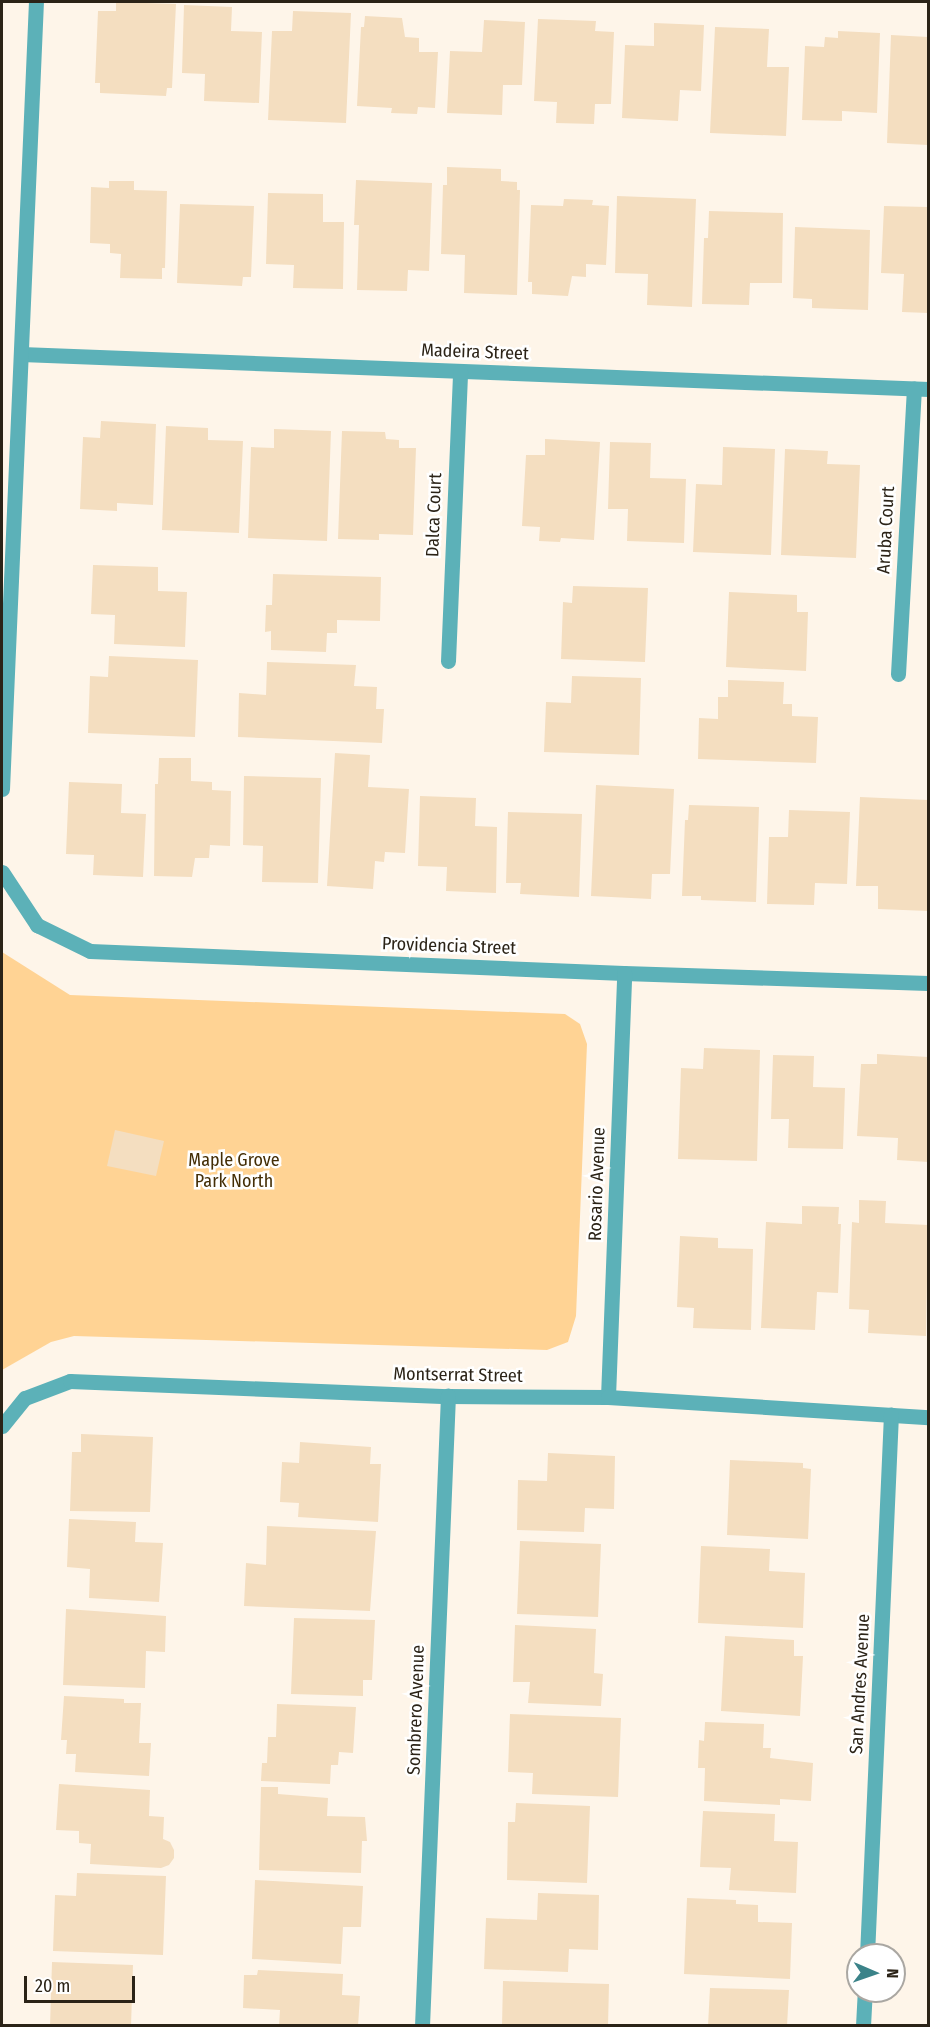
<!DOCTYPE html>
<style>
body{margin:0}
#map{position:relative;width:930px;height:2027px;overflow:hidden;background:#fef5e9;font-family:"Fira Sans Condensed",sans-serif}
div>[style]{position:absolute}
.green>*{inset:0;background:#ffd394}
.building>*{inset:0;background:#f4dec0}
.minor>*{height:15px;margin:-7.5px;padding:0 7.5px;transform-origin:7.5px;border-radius:7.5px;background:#5cb1b8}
.tertiary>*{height:15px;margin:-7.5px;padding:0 7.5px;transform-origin:7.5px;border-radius:7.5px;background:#5cb1b8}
span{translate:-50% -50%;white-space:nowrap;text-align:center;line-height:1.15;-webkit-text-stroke:5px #fff;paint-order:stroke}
.street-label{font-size:18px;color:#2b2317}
.park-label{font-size:18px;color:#442e06}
.frame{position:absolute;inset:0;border:3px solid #2b2317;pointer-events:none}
.north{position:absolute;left:846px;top:1943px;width:60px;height:60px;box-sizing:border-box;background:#fff;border:2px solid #aaa7a2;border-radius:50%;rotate:92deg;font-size:16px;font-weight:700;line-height:24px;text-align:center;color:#2b2317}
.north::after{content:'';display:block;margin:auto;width:21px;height:27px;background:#3b8389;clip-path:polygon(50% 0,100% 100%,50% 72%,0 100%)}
.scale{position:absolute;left:24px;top:1976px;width:111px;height:27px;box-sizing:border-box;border:3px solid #2b2317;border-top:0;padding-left:8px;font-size:18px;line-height:21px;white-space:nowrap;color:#2b2317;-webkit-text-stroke:4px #fff;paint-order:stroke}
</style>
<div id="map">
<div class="green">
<div style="clip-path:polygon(2px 952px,70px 995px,565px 1014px,580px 1024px,587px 1044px,576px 1316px,568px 1342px,547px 1350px,74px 1336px,51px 1342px,2px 1370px)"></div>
</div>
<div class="building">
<div style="clip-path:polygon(116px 2px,176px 4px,172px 88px,167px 88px,166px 96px,100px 93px,100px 83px,95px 83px,98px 11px,116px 11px)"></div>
<div style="clip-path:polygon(184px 5px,232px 7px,231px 31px,262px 32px,259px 103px,204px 101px,205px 74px,182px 73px)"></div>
<div style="clip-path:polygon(293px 11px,351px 13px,346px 123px,268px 120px,272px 31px,292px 31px)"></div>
<div style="clip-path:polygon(365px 16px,402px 18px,405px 37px,419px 38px,419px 52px,438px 52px,435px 108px,418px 107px,417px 114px,391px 113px,392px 108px,357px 106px,361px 27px,364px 27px)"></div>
<div style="clip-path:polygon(538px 19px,596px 21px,595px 31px,614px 32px,611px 104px,595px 104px,594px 124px,556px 123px,557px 102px,534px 101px)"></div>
<div style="clip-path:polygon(484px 20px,525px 22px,522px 85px,503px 85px,502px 115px,447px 113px,450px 51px,482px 52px)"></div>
<div style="clip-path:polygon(654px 23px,704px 25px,701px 91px,680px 90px,678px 121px,622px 118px,625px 45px,654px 46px)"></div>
<div style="clip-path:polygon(715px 27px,769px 29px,767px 67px,789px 67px,786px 136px,710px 133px)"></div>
<div style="clip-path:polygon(838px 31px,880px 33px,877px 113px,842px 111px,842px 121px,802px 120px,805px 46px,824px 47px,825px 37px,838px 38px)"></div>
<div style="clip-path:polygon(891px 35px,928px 37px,928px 145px,887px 143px)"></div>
<div style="clip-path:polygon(447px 167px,501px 169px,501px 181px,517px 182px,517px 190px,520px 190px,517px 295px,464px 293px,465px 255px,441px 254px,443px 185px,447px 185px)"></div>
<div style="clip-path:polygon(356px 180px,432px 183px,429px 271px,408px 270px,407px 291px,357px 290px,359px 225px,354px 225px)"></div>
<div style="clip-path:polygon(109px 181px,134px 181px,134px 190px,167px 191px,165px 268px,162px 268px,162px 279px,120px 278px,121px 254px,110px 253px,110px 244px,90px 243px,91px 187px,109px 188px)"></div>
<div style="clip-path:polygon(268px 193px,323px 194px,323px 222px,344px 222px,343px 289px,293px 288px,294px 265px,266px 264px)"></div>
<div style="clip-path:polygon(617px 196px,696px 199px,692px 307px,647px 305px,648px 274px,615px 273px)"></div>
<div style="clip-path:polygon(564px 199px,593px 200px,592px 205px,609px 206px,606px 265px,586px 264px,586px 277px,572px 276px,568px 296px,532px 294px,532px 282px,528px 282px,531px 205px,563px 206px)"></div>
<div style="clip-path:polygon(180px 204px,254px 206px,251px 277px,243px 277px,242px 286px,177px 283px)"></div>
<div style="clip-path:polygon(884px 206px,928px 207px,928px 313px,902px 312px,904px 274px,881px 273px)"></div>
<div style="clip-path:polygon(709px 211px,783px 213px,782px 283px,750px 283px,749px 305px,702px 304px,704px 238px,708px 238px)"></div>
<div style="clip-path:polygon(795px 227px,870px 230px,868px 310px,812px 308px,812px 299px,793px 298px)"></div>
<div style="clip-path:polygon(101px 421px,156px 424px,153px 505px,117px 503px,117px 511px,80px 509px,83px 437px,100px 438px)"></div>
<div style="clip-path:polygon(166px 426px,208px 428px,208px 440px,243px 441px,239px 533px,162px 530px)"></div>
<div style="clip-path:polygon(274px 429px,331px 431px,327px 541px,248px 538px,251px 447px,274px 448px)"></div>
<div style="clip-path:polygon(342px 431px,385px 432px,386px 439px,399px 440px,399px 448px,416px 448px,413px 535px,379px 534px,379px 540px,338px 539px)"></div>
<div style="clip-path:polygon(545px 439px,600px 442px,594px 540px,561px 538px,560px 542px,539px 541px,540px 527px,522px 526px,526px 455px,545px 455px)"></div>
<div style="clip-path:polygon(610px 442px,651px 443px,650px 478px,686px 479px,684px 543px,627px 541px,628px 509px,608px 509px)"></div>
<div style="clip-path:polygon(723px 447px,775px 449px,771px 555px,693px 552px,696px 484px,722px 485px)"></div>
<div style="clip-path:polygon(785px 449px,828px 451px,827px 464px,860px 465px,856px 558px,781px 555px)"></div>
<div style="clip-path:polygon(93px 565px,158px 567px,158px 591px,187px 592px,185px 647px,114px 644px,115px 615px,91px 614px)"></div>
<div style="clip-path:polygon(273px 574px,381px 577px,380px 621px,337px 620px,337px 633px,327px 633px,326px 652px,271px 650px,271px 631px,265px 632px,266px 605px,272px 605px)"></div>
<div style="clip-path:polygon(573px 586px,648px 588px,645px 662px,561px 659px,563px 602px,572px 603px)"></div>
<div style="clip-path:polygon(729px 592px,797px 595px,797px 612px,808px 612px,806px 671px,726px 667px)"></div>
<div style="clip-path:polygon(109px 656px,198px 660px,195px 737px,88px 733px,90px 676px,108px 677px)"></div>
<div style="clip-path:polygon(267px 662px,356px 665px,354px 686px,377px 687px,376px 709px,384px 709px,382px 743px,238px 737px,239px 693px,266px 695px)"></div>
<div style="clip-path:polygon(572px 676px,641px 678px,639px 755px,544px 752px,546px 702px,571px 703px)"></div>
<div style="clip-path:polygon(728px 680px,784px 682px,783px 704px,792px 704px,792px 716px,818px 717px,816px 763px,698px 759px,699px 718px,718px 719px,718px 697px,728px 697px)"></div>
<div style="clip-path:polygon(335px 753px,370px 755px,368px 787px,409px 789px,405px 853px,385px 852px,384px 862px,375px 861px,373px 889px,327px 886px)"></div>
<div style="clip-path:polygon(159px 758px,191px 758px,191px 781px,212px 782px,212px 790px,231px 791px,230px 846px,210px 845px,209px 858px,195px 858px,192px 877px,154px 876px,155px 784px,158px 784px)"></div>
<div style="clip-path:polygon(244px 776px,321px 778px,318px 883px,262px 882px,263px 846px,243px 845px)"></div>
<div style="clip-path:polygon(69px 782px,122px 784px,121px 813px,146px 814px,143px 877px,93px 875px,94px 855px,66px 854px)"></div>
<div style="clip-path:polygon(596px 785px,674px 789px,670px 874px,652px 874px,651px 899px,591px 896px)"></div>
<div style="clip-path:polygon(420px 796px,476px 798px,475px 826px,497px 827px,496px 893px,446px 891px,447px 867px,418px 866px)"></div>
<div style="clip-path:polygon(860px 797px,928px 800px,928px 911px,878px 909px,878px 886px,856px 886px)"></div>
<div style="clip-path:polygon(689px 805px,759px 807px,756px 902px,701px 900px,701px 896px,682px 896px,685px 820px,688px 820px)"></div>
<div style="clip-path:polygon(789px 810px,850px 812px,847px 884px,815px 883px,814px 905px,767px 904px,769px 837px,788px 837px)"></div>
<div style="clip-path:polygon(508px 812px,582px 814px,579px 897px,520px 894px,521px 883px,506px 883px)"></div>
<div style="clip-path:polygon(704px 1048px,760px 1050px,757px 1161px,678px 1159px,681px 1068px,703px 1069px)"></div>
<div style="clip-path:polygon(877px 1054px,928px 1057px,928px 1162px,897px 1160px,898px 1138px,857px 1136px,861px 1064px,877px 1064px)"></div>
<div style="clip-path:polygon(773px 1055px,814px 1056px,813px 1087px,845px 1088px,843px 1149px,788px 1148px,789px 1119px,771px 1119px)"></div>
<div style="clip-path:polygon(115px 1130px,164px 1141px,156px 1176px,107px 1166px)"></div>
<div style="clip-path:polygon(859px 1200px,886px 1201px,885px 1223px,928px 1225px,926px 1336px,868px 1333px,869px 1310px,849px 1309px,852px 1222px,859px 1223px)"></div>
<div style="clip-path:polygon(802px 1206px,839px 1207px,838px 1224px,841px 1224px,838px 1293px,817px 1292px,815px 1330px,761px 1328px,766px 1222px,802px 1224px)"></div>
<div style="clip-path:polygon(680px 1236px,718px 1238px,718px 1248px,753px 1249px,751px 1330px,693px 1328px,694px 1308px,677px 1307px)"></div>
<div style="clip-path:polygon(81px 1434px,153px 1437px,150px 1512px,70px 1511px,72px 1452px,81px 1452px)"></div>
<div style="clip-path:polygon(300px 1442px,371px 1447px,370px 1464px,381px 1464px,378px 1522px,298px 1517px,299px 1503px,280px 1502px,282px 1462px,299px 1463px)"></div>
<div style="clip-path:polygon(548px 1453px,615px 1456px,614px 1509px,585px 1508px,584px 1532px,517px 1530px,518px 1480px,547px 1481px)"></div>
<div style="clip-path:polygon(730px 1460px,803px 1463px,803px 1468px,811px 1469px,808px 1539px,727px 1535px)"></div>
<div style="clip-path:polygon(69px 1519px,136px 1522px,135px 1542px,163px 1543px,159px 1602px,89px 1598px,90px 1569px,67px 1567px)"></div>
<div style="clip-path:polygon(267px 1526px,376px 1531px,370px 1611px,244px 1606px,246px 1563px,266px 1565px)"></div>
<div style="clip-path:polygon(520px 1541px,601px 1544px,598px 1617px,517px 1614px)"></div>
<div style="clip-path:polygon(701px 1546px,770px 1549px,769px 1571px,805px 1573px,803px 1628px,698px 1623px)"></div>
<div style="clip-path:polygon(66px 1609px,166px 1616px,165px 1652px,146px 1651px,145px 1688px,63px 1685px)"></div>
<div style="clip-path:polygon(294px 1618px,375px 1620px,372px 1680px,363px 1680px,363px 1696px,291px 1694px)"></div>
<div style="clip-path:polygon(515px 1625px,596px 1629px,594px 1673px,603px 1674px,601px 1706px,528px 1703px,530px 1682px,513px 1682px)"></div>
<div style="clip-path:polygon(725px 1636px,794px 1640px,794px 1656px,803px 1656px,800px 1716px,721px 1711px)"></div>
<div style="clip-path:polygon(64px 1696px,124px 1699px,124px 1703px,141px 1703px,139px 1743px,151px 1743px,149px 1776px,75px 1772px,76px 1754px,66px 1754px,67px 1740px,61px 1740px)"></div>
<div style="clip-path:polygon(277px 1704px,356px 1707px,353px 1753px,339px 1752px,338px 1765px,331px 1765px,330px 1784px,261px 1781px,262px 1763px,267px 1763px,268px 1737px,276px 1737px)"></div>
<div style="clip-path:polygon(510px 1714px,621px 1718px,618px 1797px,532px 1794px,533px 1773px,508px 1772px)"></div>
<div style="clip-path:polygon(705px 1722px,764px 1724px,763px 1748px,771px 1748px,770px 1758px,813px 1763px,811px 1801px,780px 1799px,780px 1805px,704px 1801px,705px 1768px,698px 1768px,699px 1740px,704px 1741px)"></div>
<div style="clip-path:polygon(59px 1784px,150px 1790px,149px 1816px,164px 1817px,163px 1839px,170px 1842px,174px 1850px,174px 1858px,169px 1865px,161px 1868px,90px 1864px,91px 1844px,79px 1843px,79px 1831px,56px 1830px)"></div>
<div style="clip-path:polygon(261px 1787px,278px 1787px,278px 1794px,328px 1798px,327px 1816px,365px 1817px,367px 1841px,362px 1841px,361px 1873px,259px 1870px)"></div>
<div style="clip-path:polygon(516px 1803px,590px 1806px,587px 1883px,507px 1880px,508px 1822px,515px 1822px)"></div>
<div style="clip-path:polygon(703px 1811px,775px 1814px,774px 1841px,798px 1842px,796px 1893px,729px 1890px,731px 1868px,700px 1867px)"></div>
<div style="clip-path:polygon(77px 1873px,166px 1876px,163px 1955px,53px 1951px,55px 1895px,76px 1896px)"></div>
<div style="clip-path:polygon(255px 1880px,363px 1886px,361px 1927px,343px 1927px,341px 1964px,252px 1959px)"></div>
<div style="clip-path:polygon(538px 1893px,599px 1895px,598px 1950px,569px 1949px,568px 1972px,484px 1969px,486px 1918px,537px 1920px)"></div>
<div style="clip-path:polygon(687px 1898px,736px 1900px,736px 1904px,758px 1905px,758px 1922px,792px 1923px,790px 1979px,684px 1974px)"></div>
<div style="clip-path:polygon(52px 1962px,133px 1965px,131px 2026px,50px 2026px)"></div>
<div style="clip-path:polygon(258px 1970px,343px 1974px,342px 1995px,360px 1996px,358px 2026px,279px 2026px,280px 2010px,243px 2008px,244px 1975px,257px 1975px)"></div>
<div style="clip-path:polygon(503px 1981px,609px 1984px,608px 2026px,502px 2026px)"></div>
<div style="clip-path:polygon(710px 1988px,789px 1990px,787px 2026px,708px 2026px)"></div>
</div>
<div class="minor">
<div style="left:21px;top:354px;width:908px;rotate:2.21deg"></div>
<div style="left:448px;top:661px;width:290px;rotate:-87.6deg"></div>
<div style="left:898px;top:674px;width:286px;rotate:-86.8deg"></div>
<div style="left:2px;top:789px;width:788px;rotate:-87.53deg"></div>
<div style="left:2px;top:872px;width:64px;rotate:56.6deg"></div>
<div style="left:37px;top:925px;width:59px;rotate:26.1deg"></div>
<div style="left:90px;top:951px;width:534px;rotate:2.36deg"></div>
<div style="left:624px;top:973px;width:304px;rotate:1.9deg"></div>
<div style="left:608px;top:1397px;width:424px;rotate:-87.8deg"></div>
<div style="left:2px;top:1426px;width:36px;rotate:-51deg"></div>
<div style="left:25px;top:1398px;width:48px;rotate:-20.7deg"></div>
<div style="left:70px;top:1381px;width:378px;rotate:2.3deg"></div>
<div style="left:448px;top:1396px;width:160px;rotate:0.4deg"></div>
<div style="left:608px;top:1397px;width:321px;rotate:3.6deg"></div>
<div style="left:422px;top:2026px;width:631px;rotate:-87.64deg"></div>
</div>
<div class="tertiary">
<div style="left:867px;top:1955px;width:541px;rotate:-87.46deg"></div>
<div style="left:863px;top:2026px;width:35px;rotate:-87deg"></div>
</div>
<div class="street-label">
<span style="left:475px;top:352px;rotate:2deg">Madeira Street</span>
<span style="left:434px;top:515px;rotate:-88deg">Dalca Court</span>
<span style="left:886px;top:530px;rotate:-87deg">Aruba Court</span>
<span style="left:449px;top:946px;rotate:2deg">Providencia Street</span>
<span style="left:597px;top:1184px;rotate:-88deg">Rosario Avenue</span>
<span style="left:458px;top:1375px;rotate:1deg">Montserrat Street</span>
<span style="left:860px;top:1684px;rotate:-87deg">San Andres Avenue</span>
<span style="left:416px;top:1710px;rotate:-88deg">Sombrero Avenue</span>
</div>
<div class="park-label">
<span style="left:234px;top:1171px">Maple Grove<br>Park North</span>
</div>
<div class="frame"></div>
<div class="north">N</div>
<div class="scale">20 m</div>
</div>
